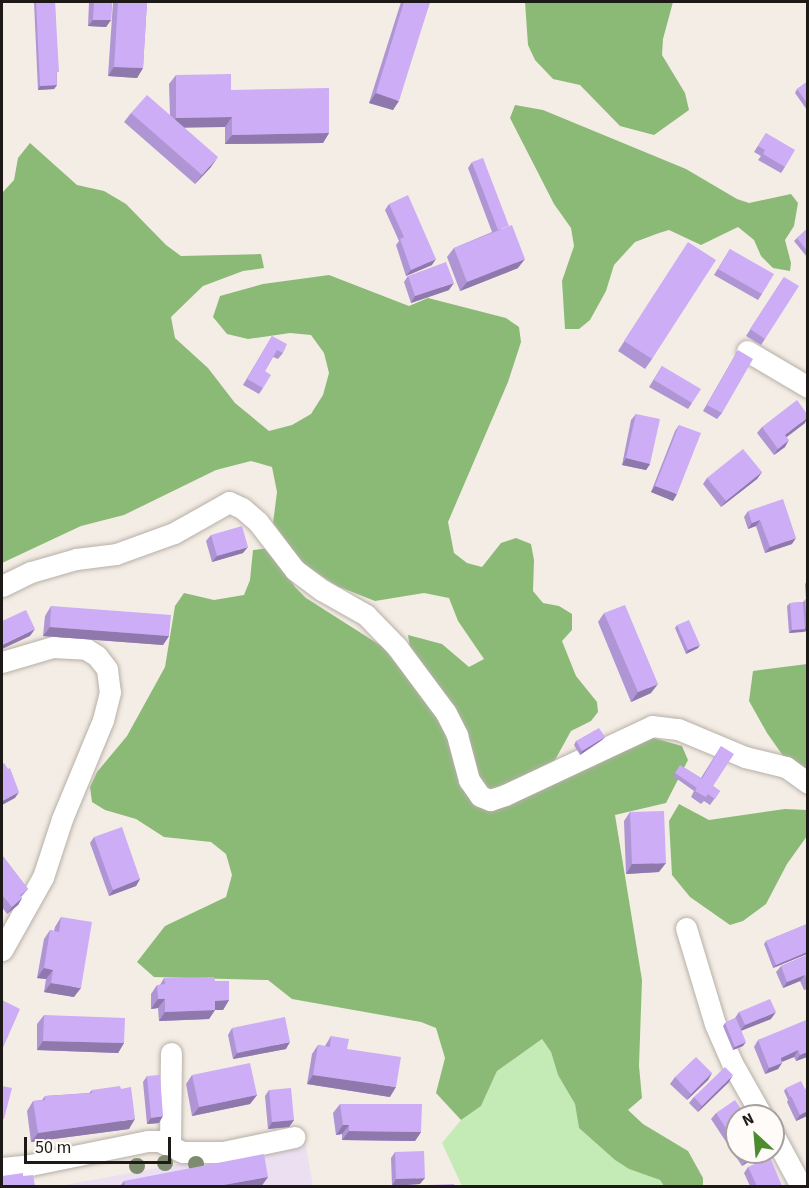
<!DOCTYPE html>
<style>
body{margin:0}
#map{position:relative;width:809px;height:1188px;overflow:hidden;background:#f4ede5;font-family:"Source Sans 3",sans-serif}
div>[style]{position:absolute}
.education>*{inset:0;background:#ecdff2}
.green>*{inset:0;background:#c4eab5}
.forest>*{inset:0;background:#8bba77}
.roads{filter:drop-shadow(0 0 2px #b6afa7) drop-shadow(0 0 2px #b6afa7)}
.minor>*{height:21px;margin:-10.5px;padding:0 10.5px;transform-origin:10.5px;border-radius:10.5px;background:#fff}
.trees>*{width:16px;height:16px;margin:-8px;border-radius:50%;background:#7d8b6e}
.wall>*{inset:0;background:#af95d4}
.shaded-wall>*{inset:0;background:#8f79ac}
.building>*{inset:0;background:#ccadf6}
span{translate:-50% -50%;white-space:nowrap;text-align:center;line-height:1.15;-webkit-text-stroke:6px #fefbf8;paint-order:stroke}
.frame{position:absolute;inset:0;border:3px solid #1c1916;pointer-events:none}
.north{position:absolute;left:725px;top:1104px;width:60px;height:60px;box-sizing:border-box;background:#fefbf8;border:2px solid #a4a19e;border-radius:50%;rotate:334deg;font-size:16px;font-weight:700;line-height:24px;text-align:center;color:#1c1916}
.north::after{content:'';display:block;margin:auto;width:21px;height:27px;background:#4b8c2e;clip-path:polygon(50% 0,100% 100%,50% 72%,0 100%)}
.scale{position:absolute;left:24px;top:1137px;width:147px;height:27px;box-sizing:border-box;border:3px solid #1c1916;border-top:0;padding-left:8px;font-size:18px;line-height:21px;white-space:nowrap;color:#1c1916;-webkit-text-stroke:4px #fefbf8;paint-order:stroke}
</style>
<div id="map">
<div class="education">
<div style="clip-path:polygon(305px 1141px,313px 1186px,59px 1186px)"></div>
</div>
<div class="green">
<div style="clip-path:polygon(542px 1039px,551px 1052px,558px 1075px,575px 1104px,579px 1128px,615px 1160px,629px 1169px,660px 1180px,664px 1186px,462px 1186px,442px 1143px,461px 1120px,481px 1106px,497px 1071px)"></div>
</div>
<div class="forest">
<div style="clip-path:polygon(525px 2px,673px 2px,663px 39px,662px 55px,685px 93px,689px 110px,654px 135px,620px 126px,580px 85px,553px 79px,535px 60px,528px 45px)"></div>
<div style="clip-path:polygon(515px 105px,543px 110px,686px 169px,737px 199px,749px 203px,791px 194px,798px 203px,794px 226px,785px 240px,791px 263px,790px 271px,773px 268px,761px 256px,754px 240px,738px 227px,701px 245px,669px 230px,659px 233px,635px 242px,614px 265px,606px 291px,590px 320px,579px 329px,565px 329px,562px 281px,574px 246px,571px 228px,554px 204px,510px 118px)"></div>
<div style="clip-path:polygon(30px 143px,77px 185px,104px 191px,126px 204px,166px 245px,181px 256px,261px 254px,264px 268px,243px 271px,203px 286px,171px 317px,175px 338px,208px 368px,235px 403px,269px 431px,292px 425px,311px 414px,323px 395px,329px 373px,324px 353px,311px 335px,290px 333px,248px 339px,227px 334px,213px 317px,220px 296px,263px 284px,329px 275px,409px 306px,428px 298px,506px 318px,519px 327px,521px 342px,508px 382px,448px 522px,454px 553px,467px 563px,482px 567px,501px 543px,516px 538px,531px 544px,534px 560px,533px 591px,543px 603px,559px 606px,572px 614px,572px 630px,562px 641px,576px 676px,597px 702px,598px 712px,591px 721px,571px 731px,555px 760px,494px 791px,484px 789px,410px 648px,408px 635px,442px 644px,469px 667px,484px 659px,458px 621px,449px 598px,424px 593px,375px 601px,337px 586px,302px 563px,273px 523px,277px 492px,272px 467px,251px 461px,216px 470px,124px 515px,81px 526px,2px 563px,2px 193px,14px 180px,18px 158px)"></div>
<div style="clip-path:polygon(269px 548px,295px 587px,306px 598px,383px 647px,434px 710px,448px 735px,473px 802px,487px 810px,515px 800px,647px 736px,682px 746px,688px 760px,666px 803px,615px 815px,642px 980px,639px 1066px,642px 1098px,628px 1110px,643px 1124px,688px 1151px,703px 1178px,703px 1186px,664px 1186px,660px 1180px,629px 1169px,615px 1160px,579px 1128px,575px 1104px,558px 1075px,551px 1052px,542px 1039px,497px 1071px,481px 1106px,461px 1120px,436px 1093px,445px 1058px,436px 1028px,421px 1022px,292px 999px,268px 980px,154px 977px,137px 962px,165px 926px,226px 897px,232px 875px,226px 854px,211px 842px,164px 837px,136px 819px,105px 810px,92px 802px,90px 787px,97px 772px,127px 736px,165px 667px,175px 606px,184px 593px,214px 600px,244px 595px,250px 580px,253px 550px)"></div>
<div style="clip-path:polygon(807px 664px,807px 769px,786px 760px,767px 733px,749px 701px,753px 671px)"></div>
<div style="clip-path:polygon(679px 804px,709px 820px,785px 809px,807px 810px,807px 836px,787px 864px,766px 904px,743px 921px,730px 925px,690px 897px,672px 875px,669px 821px)"></div>
</div>
<div class="roads">
<div class="minor">
<div style="left:747px;top:351px;width:71px;rotate:30.5deg"></div>
<div style="left:2px;top:586px;width:32px;rotate:-26deg"></div>
<div style="left:31px;top:572px;width:47px;rotate:-16.1deg"></div>
<div style="left:76px;top:559px;width:40px;rotate:-7.1deg"></div>
<div style="left:116px;top:554px;width:62px;rotate:-19.9deg"></div>
<div style="left:174px;top:533px;width:63px;rotate:-29.4deg"></div>
<div style="left:229px;top:502px;width:14px;rotate:25deg"></div>
<div style="left:242px;top:508px;width:21px;rotate:41deg"></div>
<div style="left:258px;top:522px;width:61px;rotate:52.4deg"></div>
<div style="left:295px;top:570px;width:34px;rotate:37deg"></div>
<div style="left:322px;top:590px;width:51px;rotate:29.6deg"></div>
<div style="left:366px;top:615px;width:45px;rotate:45.9deg"></div>
<div style="left:397px;top:647px;width:82px;rotate:53.4deg"></div>
<div style="left:446px;top:713px;width:25px;rotate:63deg"></div>
<div style="left:457px;top:735px;width:47px;rotate:75.1deg"></div>
<div style="left:469px;top:780px;width:19px;rotate:55deg"></div>
<div style="left:480px;top:796px;width:11px;rotate:22deg"></div>
<div style="left:490px;top:800px;width:16px;rotate:-18deg"></div>
<div style="left:505px;top:795px;width:162px;rotate:-25.1deg"></div>
<div style="left:652px;top:726px;width:26px;rotate:7deg"></div>
<div style="left:678px;top:729px;width:73px;rotate:22.7deg"></div>
<div style="left:745px;top:757px;width:42px;rotate:13.7deg"></div>
<div style="left:786px;top:767px;width:27px;rotate:36deg"></div>
<div style="left:2px;top:662px;width:53px;rotate:-16.4deg"></div>
<div style="left:53px;top:647px;width:33px;rotate:3deg"></div>
<div style="left:86px;top:649px;width:13px;rotate:32deg"></div>
<div style="left:97px;top:656px;width:16px;rotate:52deg"></div>
<div style="left:107px;top:669px;width:23px;rotate:83deg"></div>
<div style="left:110px;top:692px;width:29px;rotate:104deg"></div>
<div style="left:103px;top:720px;width:107px;rotate:112.5deg"></div>
<div style="left:62px;top:819px;width:61px;rotate:108.1deg"></div>
<div style="left:43px;top:877px;width:84px;rotate:119.3deg"></div>
<div style="left:686px;top:928px;width:100px;rotate:73.2deg"></div>
<div style="left:715px;top:1024px;width:43px;rotate:66.4deg"></div>
<div style="left:732px;top:1063px;width:61px;rotate:60.5deg"></div>
<div style="left:773px;top:1134px;width:59px;rotate:61.7deg"></div>
<div style="left:170px;top:1146px;width:93px;rotate:-89.4deg"></div>
<div style="left:2px;top:1168px;width:28px;rotate:-6deg"></div>
<div style="left:30px;top:1165px;width:120px;rotate:-11.5deg"></div>
<div style="left:148px;top:1141px;width:11px"></div>
<div style="left:159px;top:1141px;width:26px;rotate:25deg"></div>
<div style="left:183px;top:1152px;width:40px"></div>
<div style="left:223px;top:1152px;width:73px;rotate:-11.9deg"></div>
</div>
</div>
<div class="trees">
<div style="left:165px;top:1163px"></div>
<div style="left:196px;top:1164px"></div>
<div style="left:137px;top:1166px"></div>
</div>
<div class="wall">
<div style="clip-path:polygon(34px 2px,55px 2px,57px 85px,54px 89px,38px 90px)"></div>
<div style="clip-path:polygon(89px 2px,112px 2px,111px 20px,106px 27px,88px 26px)"></div>
<div style="clip-path:polygon(113px 2px,147px 2px,143px 68px,137px 78px,108px 76px)"></div>
<div style="clip-path:polygon(401px 2px,430px 2px,393px 110px,369px 103px)"></div>
<div style="clip-path:polygon(176px 75px,231px 90px,329px 133px,323px 143px,225px 144px,225px 127px,184px 127px,211px 167px,195px 184px,124px 122px,131px 113px,170px 115px,169px 84px)"></div>
<div style="clip-path:polygon(807px 82px,807px 110px,795px 93px,797px 89px)"></div>
<div style="clip-path:polygon(766px 133px,785px 167px,781px 173px,758px 160px,761px 156px,754px 152px)"></div>
<div style="clip-path:polygon(472px 162px,518px 268px,460px 291px,447px 257px,454px 248px,492px 232px,468px 168px)"></div>
<div style="clip-path:polygon(389px 204px,432px 265px,406px 276px,396px 245px,399px 241px,385px 210px)"></div>
<div style="clip-path:polygon(807px 229px,807px 257px,794px 241px,797px 238px)"></div>
<div style="clip-path:polygon(730px 249px,762px 294px,758px 300px,714px 275px)"></div>
<div style="clip-path:polygon(682px 252px,652px 359px,645px 369px,618px 351px)"></div>
<div style="clip-path:polygon(408px 276px,449px 290px,411px 303px,404px 282px)"></div>
<div style="clip-path:polygon(784px 277px,765px 339px,761px 345px,746px 336px)"></div>
<div style="clip-path:polygon(272px 336px,283px 353px,278px 359px,273px 357px,265px 371px,263px 388px,259px 394px,243px 385px)"></div>
<div style="clip-path:polygon(738px 350px,722px 413px,717px 419px,703px 411px)"></div>
<div style="clip-path:polygon(662px 366px,692px 403px,688px 409px,649px 387px)"></div>
<div style="clip-path:polygon(636px 414px,650px 464px,646px 470px,622px 465px,631px 420px)"></div>
<div style="clip-path:polygon(805px 423px,787px 437px,785px 447px,774px 455px,757px 433px,762px 427px)"></div>
<div style="clip-path:polygon(679px 425px,673px 501px,651px 492px,675px 431px)"></div>
<div style="clip-path:polygon(762px 472px,757px 479px,721px 507px,703px 484px,707px 478px)"></div>
<div style="clip-path:polygon(748px 511px,792px 544px,765px 553px,756px 526px,748px 529px,744px 517px)"></div>
<div style="clip-path:polygon(211px 535px,243px 553px,212px 562px,206px 541px)"></div>
<div style="clip-path:polygon(807px 581px,807px 631px,789px 633px,787px 606px,790px 603px,803px 602px,806px 599px,805px 584px)"></div>
<div style="clip-path:polygon(51px 606px,169px 636px,163px 645px,43px 636px,45px 616px)"></div>
<div style="clip-path:polygon(604px 613px,651px 693px,631px 702px,598px 622px)"></div>
<div style="clip-path:polygon(677px 625px,698px 648px,686px 654px,675px 628px)"></div>
<div style="clip-path:polygon(605px 737px,602px 740px,580px 755px,574px 745px,576px 741px)"></div>
<div style="clip-path:polygon(721px 746px,713px 786px,720px 791px,710px 805px,704px 801px,701px 804px,691px 797px,694px 791px,673px 776px,680px 765px,701px 778px)"></div>
<div style="clip-path:polygon(630px 812px,659px 872px,626px 874px,624px 821px)"></div>
<div style="clip-path:polygon(94px 837px,140px 879px,136px 886px,109px 896px,90px 843px)"></div>
<div style="clip-path:polygon(2px 855px,28px 889px,21px 897px,22px 898px,18px 905px,7px 914px,2px 907px)"></div>
<div style="clip-path:polygon(61px 917px,74px 997px,44px 992px,46px 979px,37px 978px,44px 939px,50px 930px,54px 931px,55px 927px)"></div>
<div style="clip-path:polygon(807px 924px,807px 954px,773px 968px,764px 944px,766px 941px)"></div>
<div style="clip-path:polygon(807px 955px,807px 989px,804px 990px,800px 981px,783px 988px,776px 972px,781px 966px)"></div>
<div style="clip-path:polygon(164px 978px,215px 981px,229px 1000px,223px 1010px,215px 1010px,209px 1019px,159px 1021px,158px 1008px,151px 1009px,151px 994px,157px 985px,160px 985px)"></div>
<div style="clip-path:polygon(739px 1012px,771px 1019px,741px 1031px,743px 1046px,733px 1050px,723px 1026px,725px 1023px,735px 1018px)"></div>
<div style="clip-path:polygon(44px 1015px,124px 1043px,118px 1053px,37px 1050px,37px 1024px)"></div>
<div style="clip-path:polygon(807px 1023px,807px 1057px,796px 1061px,794px 1057px,782px 1062px,782px 1063px,778px 1069px,765px 1074px,754px 1047px,758px 1040px)"></div>
<div style="clip-path:polygon(232px 1028px,286px 1049px,233px 1059px,228px 1035px)"></div>
<div style="clip-path:polygon(331px 1036px,347px 1049px,390px 1097px,307px 1084px,312px 1054px,318px 1045px,325px 1046px)"></div>
<div style="clip-path:polygon(712px 1073px,708px 1080px,687px 1100px,670px 1084px,675px 1077px)"></div>
<div style="clip-path:polygon(192px 1075px,257px 1095px,250px 1104px,192px 1116px,186px 1084px)"></div>
<div style="clip-path:polygon(147px 1076px,159px 1123px,147px 1124px,143px 1082px)"></div>
<div style="clip-path:polygon(729px 1082px,698px 1112px,689px 1103px,694px 1097px)"></div>
<div style="clip-path:polygon(786px 1088px,807px 1116px,796px 1121px,787px 1102px,788px 1100px,784px 1091px)"></div>
<div style="clip-path:polygon(92px 1090px,129px 1129px,31px 1142px,27px 1111px,33px 1101px,42px 1100px,45px 1096px,89px 1093px)"></div>
<div style="clip-path:polygon(269px 1090px,294px 1120px,289px 1127px,268px 1129px,265px 1096px)"></div>
<div style="clip-path:polygon(340px 1104px,421px 1132px,415px 1141px,342px 1140px,342px 1134px,336px 1135px,333px 1113px)"></div>
<div style="clip-path:polygon(716px 1113px,737px 1116px,737px 1152px,763px 1152px,762px 1153px,742px 1166px,711px 1119px)"></div>
<div style="clip-path:polygon(395px 1152px,420px 1184px,392px 1186px,391px 1158px)"></div>
<div style="clip-path:polygon(748px 1167px,782px 1186px,750px 1186px,744px 1173px)"></div>
<div style="clip-path:polygon(268px 1177px,262px 1186px,120px 1186px,124px 1181px)"></div>
</div>
<div class="shaded-wall">
<div style="clip-path:polygon(93px 20px,111px 20px,106px 27px,88px 26px)"></div>
<div style="clip-path:polygon(114px 67px,143px 68px,137px 78px,108px 76px)"></div>
<div style="clip-path:polygon(57px 85px,54px 89px,38px 90px,40px 86px)"></div>
<div style="clip-path:polygon(376px 93px,399px 101px,393px 110px,369px 103px)"></div>
<div style="clip-path:polygon(232px 117px,225px 127px,170px 128px,176px 118px)"></div>
<div style="clip-path:polygon(329px 133px,323px 143px,225px 144px,232px 135px)"></div>
<div style="clip-path:polygon(218px 157px,211px 167px,195px 184px,202px 175px)"></div>
<div style="clip-path:polygon(436px 259px,432px 265px,406px 276px,411px 270px)"></div>
<div style="clip-path:polygon(525px 259px,518px 268px,460px 291px,467px 282px)"></div>
<div style="clip-path:polygon(454px 283px,449px 290px,411px 303px,415px 296px)"></div>
<div style="clip-path:polygon(807px 418px,805px 423px,781px 441px,785px 435px)"></div>
<div style="clip-path:polygon(789px 440px,785px 447px,774px 455px,778px 449px)"></div>
<div style="clip-path:polygon(626px 458px,650px 464px,646px 470px,622px 465px)"></div>
<div style="clip-path:polygon(762px 472px,757px 479px,721px 507px,726px 501px)"></div>
<div style="clip-path:polygon(655px 486px,677px 494px,673px 501px,651px 492px)"></div>
<div style="clip-path:polygon(760px 520px,756px 526px,748px 529px,752px 523px)"></div>
<div style="clip-path:polygon(796px 538px,792px 544px,765px 553px,770px 547px)"></div>
<div style="clip-path:polygon(248px 547px,243px 553px,212px 562px,217px 556px)"></div>
<div style="clip-path:polygon(807px 625px,807px 631px,803px 632px)"></div>
<div style="clip-path:polygon(50px 627px,169px 636px,163px 645px,43px 636px)"></div>
<div style="clip-path:polygon(35px 629px,30px 636px,2px 649px,2px 645px)"></div>
<div style="clip-path:polygon(805px 629px,803px 632px,789px 633px,792px 630px)"></div>
<div style="clip-path:polygon(700px 645px,698px 648px,686px 654px,688px 650px)"></div>
<div style="clip-path:polygon(658px 684px,651px 693px,631px 702px,638px 692px)"></div>
<div style="clip-path:polygon(605px 737px,602px 740px,580px 755px,582px 751px)"></div>
<div style="clip-path:polygon(19px 792px,15px 798px,2px 805px,2px 801px)"></div>
<div style="clip-path:polygon(666px 863px,659px 872px,626px 874px,632px 864px)"></div>
<div style="clip-path:polygon(140px 879px,136px 886px,109px 896px,113px 890px)"></div>
<div style="clip-path:polygon(22px 898px,18px 905px,7px 914px,12px 907px)"></div>
<div style="clip-path:polygon(807px 952px,807px 954px,773px 968px,776px 965px)"></div>
<div style="clip-path:polygon(44px 968px,53px 970px,46px 979px,37px 978px)"></div>
<div style="clip-path:polygon(805px 975px,800px 981px,783px 988px,787px 982px)"></div>
<div style="clip-path:polygon(51px 983px,81px 988px,74px 997px,44px 992px)"></div>
<div style="clip-path:polygon(158px 999px,165px 999px,158px 1008px,151px 1009px)"></div>
<div style="clip-path:polygon(229px 1000px,223px 1010px,209px 1010px,215px 1001px)"></div>
<div style="clip-path:polygon(215px 1010px,209px 1019px,159px 1021px,165px 1012px)"></div>
<div style="clip-path:polygon(776px 1012px,771px 1019px,740px 1031px,745px 1025px)"></div>
<div style="clip-path:polygon(43px 1041px,124px 1043px,118px 1053px,37px 1050px)"></div>
<div style="clip-path:polygon(290px 1042px,286px 1049px,233px 1059px,237px 1053px)"></div>
<div style="clip-path:polygon(746px 1042px,743px 1046px,733px 1050px,735px 1047px)"></div>
<div style="clip-path:polygon(798px 1050px,794px 1057px,776px 1064px,781px 1058px)"></div>
<div style="clip-path:polygon(807px 1052px,807px 1057px,796px 1061px,800px 1055px)"></div>
<div style="clip-path:polygon(782px 1063px,778px 1069px,765px 1074px,769px 1068px)"></div>
<div style="clip-path:polygon(712px 1073px,708px 1080px,687px 1100px,691px 1094px)"></div>
<div style="clip-path:polygon(313px 1075px,396px 1087px,390px 1097px,307px 1084px)"></div>
<div style="clip-path:polygon(733px 1075px,729px 1082px,698px 1112px,702px 1106px)"></div>
<div style="clip-path:polygon(257px 1095px,250px 1104px,192px 1116px,199px 1107px)"></div>
<div style="clip-path:polygon(807px 1111px,807px 1116px,796px 1121px,800px 1115px)"></div>
<div style="clip-path:polygon(163px 1116px,159px 1123px,147px 1124px,151px 1118px)"></div>
<div style="clip-path:polygon(135px 1119px,129px 1129px,31px 1142px,38px 1133px)"></div>
<div style="clip-path:polygon(294px 1120px,289px 1127px,268px 1129px,272px 1122px)"></div>
<div style="clip-path:polygon(343px 1125px,349px 1125px,342px 1134px,336px 1135px)"></div>
<div style="clip-path:polygon(349px 1131px,421px 1132px,415px 1141px,342px 1140px)"></div>
<div style="clip-path:polygon(758px 1152px,763px 1152px,742px 1166px,747px 1160px)"></div>
<div style="clip-path:polygon(268px 1177px,261px 1186px,218px 1186px)"></div>
<div style="clip-path:polygon(425px 1178px,420px 1184px,392px 1186px,396px 1179px)"></div>
</div>
<div class="building">
<div style="clip-path:polygon(36px 2px,55px 2px,59px 72px,56px 72px,57px 85px,40px 86px)"></div>
<div style="clip-path:polygon(94px 2px,112px 2px,111px 20px,93px 20px)"></div>
<div style="clip-path:polygon(118px 2px,147px 2px,143px 68px,114px 67px)"></div>
<div style="clip-path:polygon(404px 2px,430px 2px,399px 101px,376px 93px)"></div>
<div style="clip-path:polygon(231px 74px,231px 90px,329px 88px,329px 133px,232px 135px,232px 117px,176px 118px,176px 75px)"></div>
<div style="clip-path:polygon(807px 82px,807px 103px,797px 89px)"></div>
<div style="clip-path:polygon(147px 95px,218px 157px,202px 175px,131px 113px)"></div>
<div style="clip-path:polygon(766px 133px,795px 150px,785px 167px,763px 154px,765px 150px,758px 146px)"></div>
<div style="clip-path:polygon(483px 158px,509px 226px,498px 230px,472px 162px)"></div>
<div style="clip-path:polygon(408px 195px,436px 259px,411px 270px,400px 239px,404px 237px,389px 204px)"></div>
<div style="clip-path:polygon(512px 225px,525px 259px,467px 282px,454px 248px)"></div>
<div style="clip-path:polygon(807px 229px,807px 251px,797px 238px)"></div>
<div style="clip-path:polygon(688px 242px,716px 260px,652px 359px,624px 341px)"></div>
<div style="clip-path:polygon(730px 249px,774px 274px,762px 294px,718px 269px)"></div>
<div style="clip-path:polygon(446px 262px,454px 283px,415px 296px,408px 276px)"></div>
<div style="clip-path:polygon(784px 277px,799px 286px,765px 339px,750px 329px)"></div>
<div style="clip-path:polygon(272px 336px,287px 344px,283px 353px,277px 350px,265px 371px,271px 375px,263px 388px,247px 379px)"></div>
<div style="clip-path:polygon(738px 350px,753px 359px,722px 413px,707px 405px)"></div>
<div style="clip-path:polygon(662px 366px,701px 389px,692px 403px,654px 380px)"></div>
<div style="clip-path:polygon(797px 400px,807px 414px,807px 418px,785px 435px,789px 440px,778px 449px,762px 427px)"></div>
<div style="clip-path:polygon(636px 414px,660px 419px,650px 464px,626px 458px)"></div>
<div style="clip-path:polygon(679px 425px,701px 433px,677px 494px,655px 486px)"></div>
<div style="clip-path:polygon(743px 449px,762px 472px,726px 501px,707px 478px)"></div>
<div style="clip-path:polygon(783px 499px,796px 538px,770px 547px,760px 520px,752px 523px,748px 511px)"></div>
<div style="clip-path:polygon(242px 526px,248px 547px,217px 556px,211px 535px)"></div>
<div style="clip-path:polygon(805px 599px,807px 599px,807px 625px)"></div>
<div style="clip-path:polygon(803px 602px,805px 629px,792px 630px,790px 603px)"></div>
<div style="clip-path:polygon(625px 605px,658px 684px,638px 692px,604px 613px)"></div>
<div style="clip-path:polygon(51px 606px,171px 615px,169px 636px,50px 627px)"></div>
<div style="clip-path:polygon(26px 610px,35px 629px,2px 645px,2px 621px)"></div>
<div style="clip-path:polygon(689px 620px,700px 645px,688px 650px,677px 625px)"></div>
<div style="clip-path:polygon(599px 728px,605px 737px,582px 751px,576px 741px)"></div>
<div style="clip-path:polygon(721px 746px,734px 754px,713px 786px,720px 791px,715px 799px,708px 794px,706px 797px,695px 791px)"></div>
<div style="clip-path:polygon(4px 763px,8px 769px,10px 768px,19px 792px,2px 801px,2px 764px)"></div>
<div style="clip-path:polygon(680px 765px,702px 779px,697px 788px,675px 773px)"></div>
<div style="clip-path:polygon(664px 811px,666px 863px,632px 864px,630px 812px)"></div>
<div style="clip-path:polygon(122px 827px,140px 879px,113px 890px,94px 837px)"></div>
<div style="clip-path:polygon(2px 855px,28px 889px,20px 895px,22px 898px,12px 907px,2px 895px)"></div>
<div style="clip-path:polygon(61px 917px,92px 922px,81px 988px,51px 983px,53px 970px,44px 968px,50px 930px,59px 932px)"></div>
<div style="clip-path:polygon(807px 924px,807px 952px,776px 965px,766px 941px)"></div>
<div style="clip-path:polygon(807px 955px,807px 981px,805px 975px,787px 982px,781px 966px)"></div>
<div style="clip-path:polygon(214px 977px,215px 981px,229px 981px,229px 1000px,215px 1001px,215px 1010px,165px 1012px,165px 999px,158px 999px,157px 985px,165px 984px,164px 978px)"></div>
<div style="clip-path:polygon(770px 999px,776px 1012px,745px 1025px,739px 1012px)"></div>
<div style="clip-path:polygon(2px 1000px,20px 1009px,2px 1050px)"></div>
<div style="clip-path:polygon(44px 1015px,125px 1018px,124px 1043px,43px 1041px)"></div>
<div style="clip-path:polygon(285px 1017px,290px 1042px,237px 1053px,232px 1028px)"></div>
<div style="clip-path:polygon(736px 1018px,746px 1042px,735px 1047px,725px 1023px)"></div>
<div style="clip-path:polygon(806px 1020px,807px 1023px,807px 1052px,800px 1055px,798px 1050px,781px 1058px,782px 1063px,769px 1068px,758px 1040px)"></div>
<div style="clip-path:polygon(331px 1036px,349px 1039px,347px 1049px,401px 1057px,396px 1087px,313px 1075px,318px 1045px,330px 1047px)"></div>
<div style="clip-path:polygon(696px 1057px,712px 1073px,691px 1094px,675px 1077px)"></div>
<div style="clip-path:polygon(250px 1063px,257px 1095px,199px 1107px,192px 1075px)"></div>
<div style="clip-path:polygon(725px 1067px,733px 1075px,702px 1106px,694px 1097px)"></div>
<div style="clip-path:polygon(160px 1075px,163px 1116px,151px 1118px,147px 1076px)"></div>
<div style="clip-path:polygon(801px 1081px,805px 1089px,790px 1097px,786px 1088px)"></div>
<div style="clip-path:polygon(2px 1086px,12px 1088px,4px 1119px,2px 1119px)"></div>
<div style="clip-path:polygon(120px 1086px,121px 1089px,131px 1087px,135px 1119px,38px 1133px,33px 1101px,45px 1100px,45px 1096px,92px 1093px,92px 1090px)"></div>
<div style="clip-path:polygon(291px 1088px,294px 1120px,272px 1122px,269px 1090px)"></div>
<div style="clip-path:polygon(807px 1088px,807px 1111px,800px 1115px,791px 1096px)"></div>
<div style="clip-path:polygon(735px 1100px,746px 1116px,737px 1116px,737px 1145px,716px 1113px)"></div>
<div style="clip-path:polygon(340px 1104px,422px 1104px,421px 1132px,349px 1131px,349px 1125px,343px 1125px)"></div>
<div style="clip-path:polygon(424px 1151px,425px 1178px,396px 1179px,395px 1152px)"></div>
<div style="clip-path:polygon(741px 1152px,758px 1152px,747px 1160px)"></div>
<div style="clip-path:polygon(264px 1154px,268px 1177px,218px 1186px,125px 1186px,124px 1181px)"></div>
<div style="clip-path:polygon(770px 1157px,782px 1186px,757px 1186px,748px 1167px)"></div>
<div style="clip-path:polygon(23px 1173px,23px 1176px,33px 1175px,35px 1186px,2px 1186px,2px 1176px)"></div>
<div style="clip-path:polygon(454px 1184px,454px 1186px,401px 1186px)"></div>
</div>
<div class="frame"></div>
<div class="north">N</div>
<div class="scale">50 m</div>
</div>
